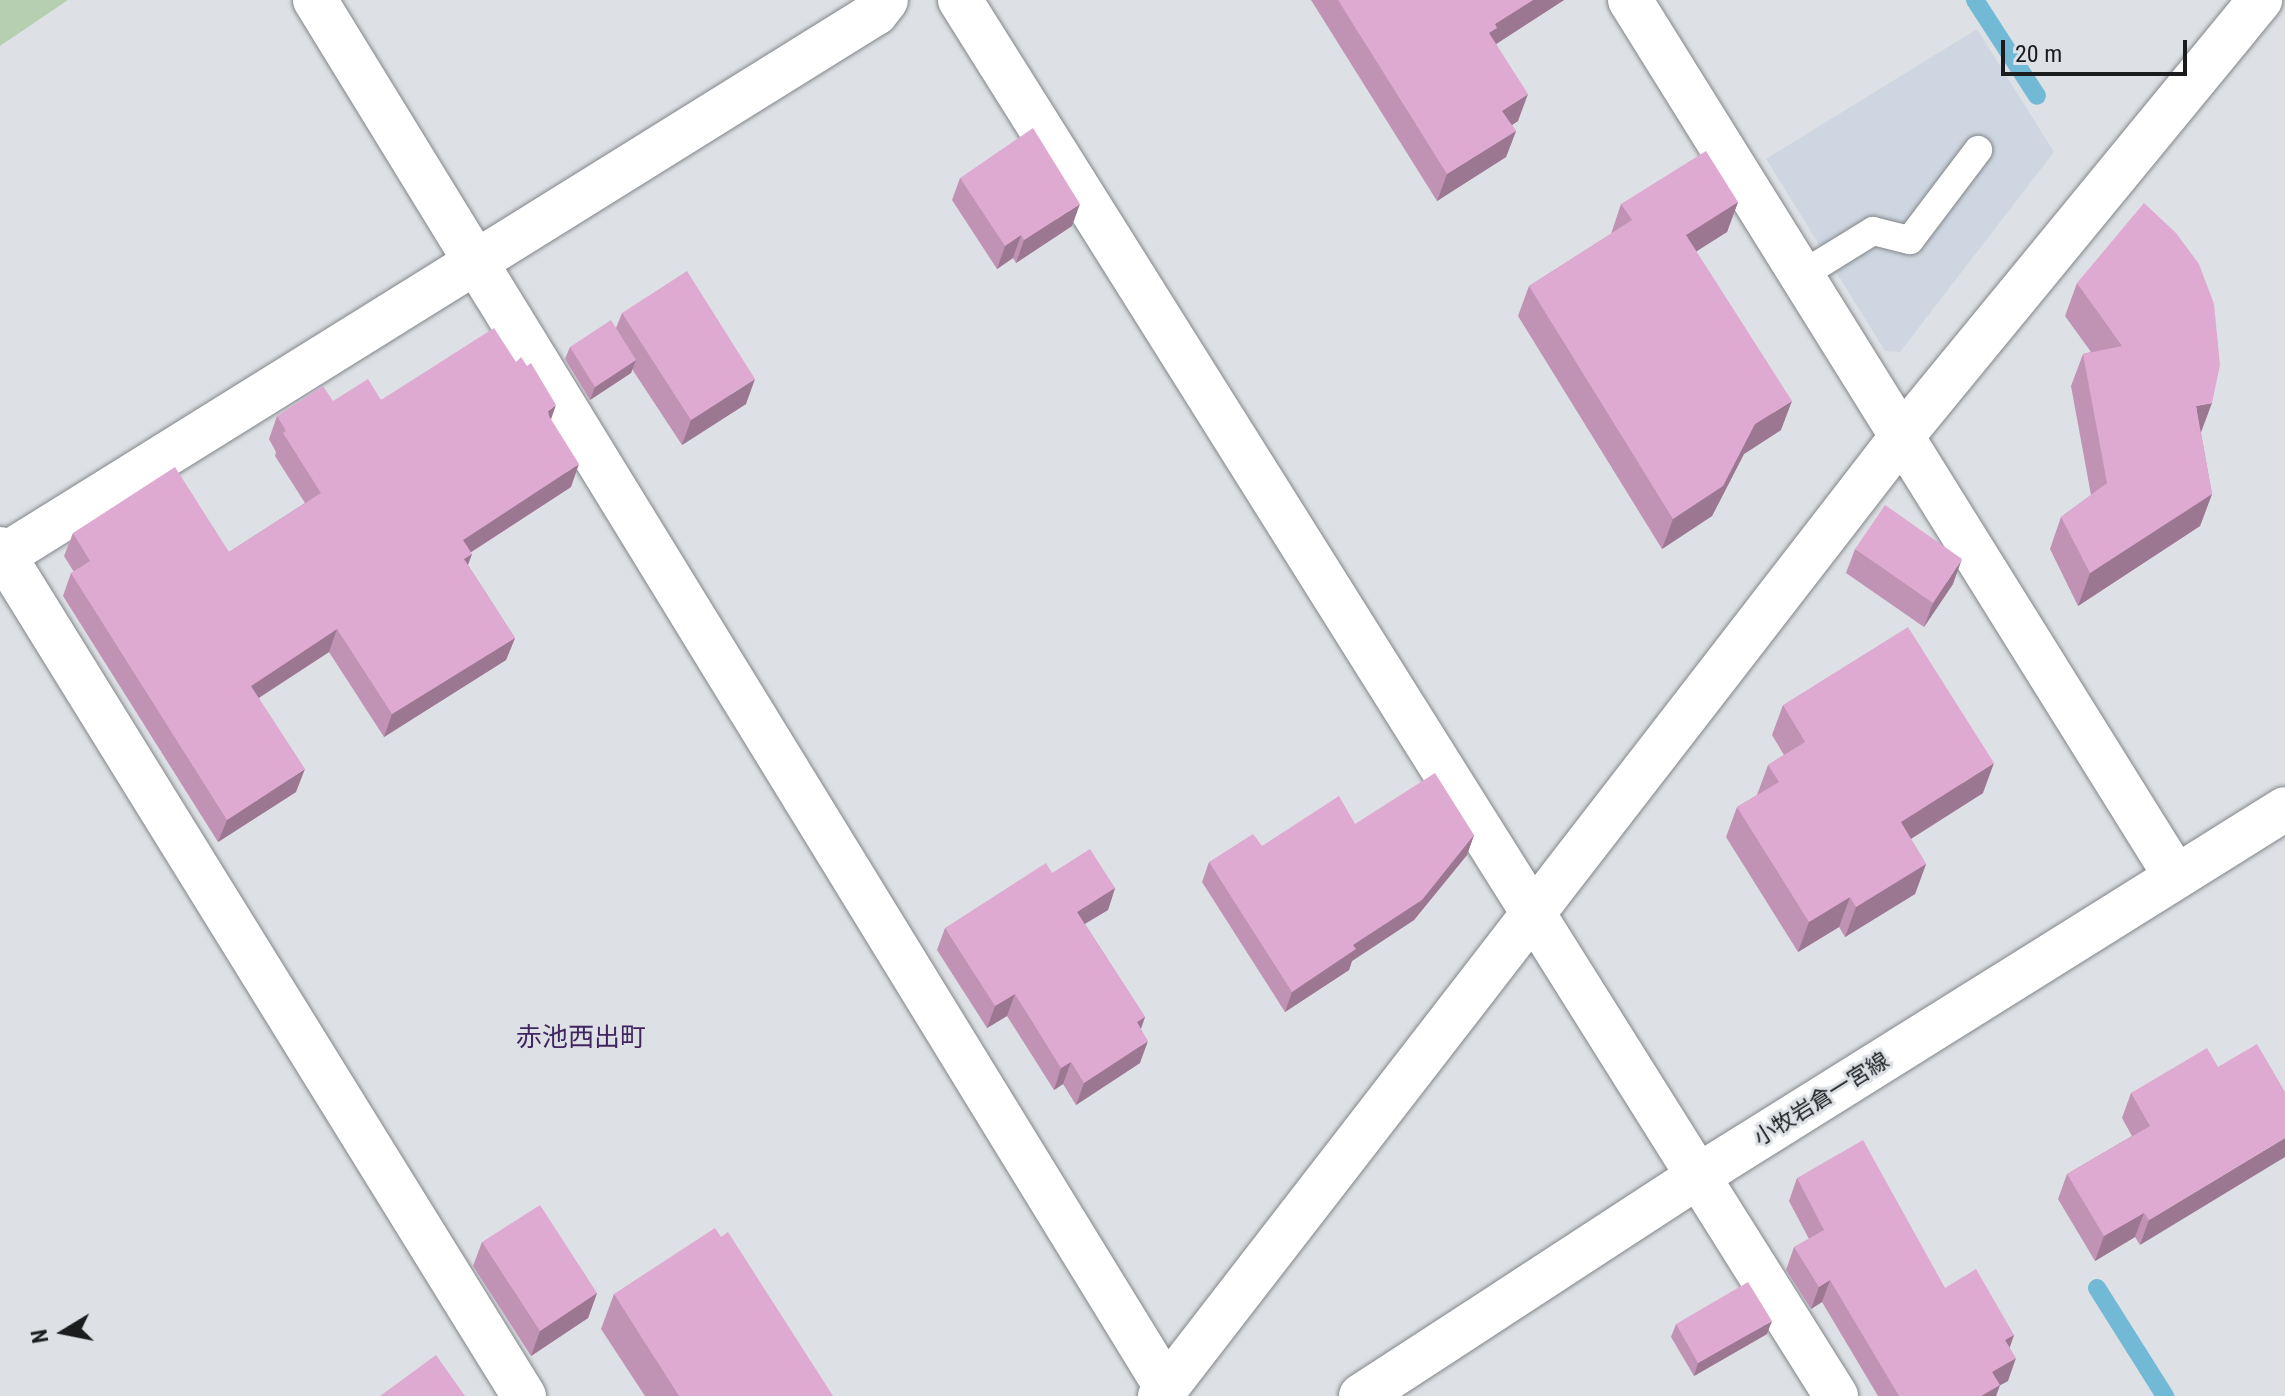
<!DOCTYPE html>
<meta charset="utf-8">
<style>
body{margin:0}
#map{position:relative;width:2285px;height:1396px;overflow:hidden;background:#dde1e5;font-family:"Roboto Condensed","Noto Sans JP",sans-serif}
div>[style]{position:absolute}
.built>*{inset:0;background:#ced7e1}
.green>*{inset:0;background:#b6cfb1}
.stream>*{height:18px;margin:-9px;padding:0 9px;transform-origin:9px;border-radius:9px;background:#72b9d5}
.roads{filter:drop-shadow(0 0 2px #828589) drop-shadow(0 0 2px #828589)}
.service>*{height:28px;margin:-14px;padding:0 14px;transform-origin:14px;border-radius:14px;background:#fff}
.minor>*{height:44px;margin:-22px;padding:0 22px;transform-origin:22px;border-radius:22px;background:#fff}
.secondary>*{height:44px;margin:-22px;padding:0 22px;transform-origin:22px;border-radius:22px;background:#fff}
.wall>*{inset:0;background:#c092b4}
.shaded-wall>*{inset:0;background:#9c7792}
.building>*{inset:0;background:#dfaad1}
span{translate:-50% -50%;white-space:nowrap;text-align:center;line-height:1.15;-webkit-text-stroke:6px #dde1e5;paint-order:stroke}
.street-label{font-size:22px;color:#1a1c1d}
.quarter-label{font-size:26px;color:#41255f}
.north{position:absolute;left:24px;top:1292px;width:80px;height:80px;-webkit-text-stroke:6px #dde1e5;paint-order:stroke;rotate:260deg;font-size:22px;font-weight:700;line-height:32px;text-align:center;color:#1a1c1d}
.north::after{content:'';display:block;margin:auto;width:28px;height:36px;background:#1a1c1d;clip-path:polygon(50% 0,100% 100%,50% 72%,0 100%)}
.scale{position:absolute;left:2001px;top:40px;width:186px;height:36px;box-sizing:border-box;border:4px solid #1a1c1d;border-top:0;padding-left:10px;font-size:24px;line-height:28px;white-space:nowrap;color:#1a1c1d;-webkit-text-stroke:6px #dde1e5;paint-order:stroke}
</style>
<div id="map">
<div class="built">
<div style="clip-path:polygon(1977px 29px,2054px 152px,1900px 352px,1885px 351px,1766px 159px)"></div>
</div>
<div class="green">
<div style="clip-path:polygon(0 0,68px 0,0 46px)"></div>
</div>
<div class="stream">
<div style="left:1975px;top:0;width:114px;rotate:57.1deg"></div>
<div style="left:2097px;top:1288px;width:128px;rotate:57.8deg"></div>
</div>
<div class="roads">
<div class="service">
<div style="left:1800px;top:276px;width:86px;rotate:-31.7deg"></div>
<div style="left:1873px;top:231px;width:38px;rotate:14deg"></div>
<div style="left:1910px;top:240px;width:113px;rotate:-52.9deg"></div>
</div>
<div class="minor">
<div style="left:315px;top:0;width:1627px;rotate:58.47deg"></div>
<div style="left:960px;top:0;width:1648px;rotate:57.89deg"></div>
<div style="left:1630px;top:0;width:1033px;rotate:58.09deg"></div>
<div style="left:0;top:549px;width:996px;rotate:58.26deg"></div>
<div style="left:0;top:558px;width:1032px;rotate:-31.89deg"></div>
<div style="left:876px;top:13px;width:16px;rotate:-52deg"></div>
<div style="left:1160px;top:1396px;width:1215px;rotate:-52.29deg"></div>
<div style="left:1903px;top:435px;width:563px;rotate:-50.62deg"></div>
</div>
<div class="secondary">
<div style="left:1361px;top:1396px;width:402px;rotate:-33.1deg"></div>
<div style="left:1698px;top:1176px;width:692px;rotate:-32.01deg"></div>
</div>
</div>
<div class="wall">
<div style="clip-path:polygon(1311px 0,1564px 0,1496px 44px,1518px 121px,1512px 125px,1516px 131px,1506px 157px,1437px 201px)"></div>
<div style="clip-path:polygon(960px 178px,1072px 226px,1016px 263px,1013px 258px,997px 269px,952px 200px)"></div>
<div style="clip-path:polygon(1738px 202px,1727px 232px,1696px 251px,1781px 430px,1744px 454px,1712px 516px,1662px 549px,1518px 316px,1529px 286px,1611px 234px,1621px 204px)"></div>
<div style="clip-path:polygon(2077px 283px,2201px 433px,2212px 494px,2200px 526px,2078px 606px,2050px 549px,2061px 517px,2091px 495px,2071px 386px,2083px 354px,2091px 352px,2065px 316px)"></div>
<div style="clip-path:polygon(622px 313px,746px 404px,682px 445px,632px 369px,631px 373px,590px 400px,565px 359px,570px 347px,616px 328px)"></div>
<div style="clip-path:polygon(516px 362px,551px 420px,571px 487px,470px 553px,472px 554px,468px 565px,515px 638px,506px 660px,384px 737px,329px 652px,259px 698px,296px 792px,218px 842px,63px 596px,71px 573px,74px 572px,64px 556px,73px 533px,229px 552px,305px 503px,275px 456px,276px 452px,269px 439px,277px 416px,333px 401px,381px 400px)"></div>
<div style="clip-path:polygon(1855px 549px,1953px 584px,1924px 627px,1846px 573px)"></div>
<div style="clip-path:polygon(1783px 705px,1983px 793px,1911px 839px,1926px 864px,1915px 894px,1845px 937px,1839px 927px,1798px 952px,1726px 837px,1737px 807px,1757px 795px,1768px 765px,1784px 755px,1772px 735px)"></div>
<div style="clip-path:polygon(1355px 824px,1474px 835px,1467px 855px,1414px 920px,1352px 961px,1349px 970px,1285px 1012px,1202px 882px,1209px 862px,1262px 846px)"></div>
<div style="clip-path:polygon(1052px 873px,1115px 888px,1108px 910px,1085px 924px,1145px 1017px,1141px 1029px,1140px 1063px,1076px 1105px,1063px 1084px,1054px 1090px,1007px 1016px,987px 1028px,937px 950px,945px 928px)"></div>
<div style="clip-path:polygon(2218px 1067px,2140px 1245px,2135px 1237px,2095px 1261px,2058px 1199px,2067px 1174px,2132px 1136px,2122px 1118px,2131px 1093px)"></div>
<div style="clip-path:polygon(1797px 1178px,1945px 1288px,2014px 1335px,2010px 1347px,2008px 1381px,2000px 1385px,1996px 1396px,1878px 1396px,1822px 1302px,1811px 1309px,1786px 1270px,1794px 1247px,1809px 1239px,1789px 1201px)"></div>
<div style="clip-path:polygon(482px 1242px,597px 1293px,588px 1318px,531px 1356px,473px 1266px)"></div>
<div style="clip-path:polygon(614px 1294px,833px 1396px,645px 1396px,601px 1329px)"></div>
<div style="clip-path:polygon(1676px 1324px,1767px 1334px,1694px 1376px,1671px 1337px)"></div>
</div>
<div class="shaded-wall">
<div style="clip-path:polygon(1533px 0,1564px 0,1490px 48px,1489px 33px,1495px 24px)"></div>
<div style="clip-path:polygon(1528px 94px,1518px 121px,1492px 138px,1502px 111px)"></div>
<div style="clip-path:polygon(1516px 131px,1506px 157px,1437px 201px,1447px 174px)"></div>
<div style="clip-path:polygon(1738px 202px,1727px 232px,1675px 265px,1686px 235px)"></div>
<div style="clip-path:polygon(1080px 204px,1072px 226px,1016px 263px,1024px 240px)"></div>
<div style="clip-path:polygon(1021px 235px,1013px 258px,997px 269px,1005px 246px)"></div>
<div style="clip-path:polygon(636px 360px,631px 373px,590px 400px,595px 387px)"></div>
<div style="clip-path:polygon(755px 379px,746px 404px,682px 445px,691px 420px)"></div>
<div style="clip-path:polygon(1792px 401px,1781px 430px,1744px 454px,1712px 516px,1662px 549px,1673px 519px,1755px 424px)"></div>
<div style="clip-path:polygon(2212px 403px,2200px 435px,2196px 406px)"></div>
<div style="clip-path:polygon(556px 405px,548px 428px,548px 411px)"></div>
<div style="clip-path:polygon(579px 464px,571px 487px,454px 563px,463px 540px)"></div>
<div style="clip-path:polygon(2212px 494px,2200px 526px,2078px 606px,2090px 573px)"></div>
<div style="clip-path:polygon(472px 554px,463px 577px,464px 559px)"></div>
<div style="clip-path:polygon(1962px 559px,1953px 584px,1924px 627px,1933px 603px)"></div>
<div style="clip-path:polygon(337px 629px,329px 652px,243px 708px,251px 686px)"></div>
<div style="clip-path:polygon(515px 638px,506px 660px,384px 737px,392px 714px)"></div>
<div style="clip-path:polygon(1994px 763px,1983px 793px,1890px 852px,1901px 822px)"></div>
<div style="clip-path:polygon(305px 769px,296px 792px,218px 842px,227px 820px)"></div>
<div style="clip-path:polygon(1474px 835px,1467px 855px,1414px 920px,1352px 961px,1349px 970px,1285px 1012px,1292px 992px,1353px 945px)"></div>
<div style="clip-path:polygon(1926px 864px,1915px 894px,1845px 937px,1856px 907px)"></div>
<div style="clip-path:polygon(1115px 888px,1108px 910px,1069px 933px,1077px 912px)"></div>
<div style="clip-path:polygon(1850px 897px,1839px 927px,1798px 952px,1809px 922px)"></div>
<div style="clip-path:polygon(1015px 994px,1007px 1016px,987px 1028px,995px 1006px)"></div>
<div style="clip-path:polygon(1145px 1017px,1137px 1039px,1137px 1022px)"></div>
<div style="clip-path:polygon(1148px 1041px,1140px 1063px,1076px 1105px,1084px 1083px)"></div>
<div style="clip-path:polygon(1071px 1062px,1063px 1084px,1054px 1090px,1061px 1068px)"></div>
<div style="clip-path:polygon(2285px 1138px,2285px 1157px,2140px 1245px,2149px 1220px)"></div>
<div style="clip-path:polygon(2144px 1213px,2135px 1237px,2095px 1261px,2104px 1236px)"></div>
<div style="clip-path:polygon(1830px 1280px,1822px 1302px,1811px 1309px,1819px 1287px)"></div>
<div style="clip-path:polygon(597px 1293px,588px 1318px,531px 1356px,540px 1331px)"></div>
<div style="clip-path:polygon(1772px 1321px,1767px 1334px,1694px 1376px,1698px 1363px)"></div>
<div style="clip-path:polygon(2014px 1335px,2006px 1357px,2005px 1340px)"></div>
<div style="clip-path:polygon(2016px 1358px,2008px 1381px,1984px 1394px,1992px 1372px)"></div>
<div style="clip-path:polygon(2000px 1385px,1996px 1396px,1981px 1396px)"></div>
</div>
<div class="building">
<div style="clip-path:polygon(1338px 0,1533px 0,1495px 24px,1497px 28px,1489px 33px,1528px 94px,1502px 111px,1516px 131px,1447px 174px)"></div>
<div style="clip-path:polygon(1033px 128px,1080px 204px,1024px 240px,1021px 235px,1005px 246px,960px 178px)"></div>
<div style="clip-path:polygon(1706px 151px,1738px 202px,1686px 235px,1792px 401px,1755px 424px,1723px 486px,1673px 519px,1529px 286px,1632px 220px,1621px 204px)"></div>
<div style="clip-path:polygon(2144px 203px,2176px 233px,2199px 264px,2214px 304px,2220px 365px,2212px 403px,2196px 406px,2212px 494px,2090px 573px,2061px 517px,2107px 483px,2083px 354px,2122px 346px,2077px 283px)"></div>
<div style="clip-path:polygon(687px 271px,755px 379px,691px 420px,622px 313px)"></div>
<div style="clip-path:polygon(611px 320px,636px 360px,595px 387px,570px 347px)"></div>
<div style="clip-path:polygon(494px 328px,516px 362px,521px 357px,527px 366px,531px 363px,556px 405px,548px 411px,549px 416px,579px 464px,463px 540px,472px 554px,464px 559px,515px 638px,392px 714px,337px 629px,251px 686px,305px 769px,227px 820px,71px 573px,90px 561px,73px 533px,175px 467px,229px 552px,321px 493px,283px 433px,286px 431px,277px 416px,323px 386px,333px 401px,368px 379px,381px 400px)"></div>
<div style="clip-path:polygon(1885px 505px,1962px 559px,1933px 603px,1855px 549px)"></div>
<div style="clip-path:polygon(1908px 627px,1994px 763px,1901px 822px,1926px 864px,1856px 907px,1850px 897px,1809px 922px,1737px 807px,1779px 782px,1768px 765px,1805px 742px,1783px 705px)"></div>
<div style="clip-path:polygon(1435px 773px,1474px 835px,1422px 900px,1353px 945px,1356px 949px,1292px 992px,1209px 862px,1253px 834px,1262px 846px,1339px 796px,1355px 824px)"></div>
<div style="clip-path:polygon(1090px 849px,1115px 888px,1077px 912px,1145px 1017px,1137px 1022px,1148px 1041px,1084px 1083px,1071px 1062px,1061px 1068px,1015px 994px,995px 1006px,945px 928px,1046px 863px,1052px 873px)"></div>
<div style="clip-path:polygon(2257px 1044px,2285px 1092px,2285px 1138px,2149px 1220px,2144px 1213px,2104px 1236px,2067px 1174px,2150px 1126px,2131px 1093px,2207px 1048px,2218px 1067px)"></div>
<div style="clip-path:polygon(1863px 1140px,1945px 1288px,1976px 1269px,2014px 1335px,2005px 1340px,2016px 1358px,1992px 1372px,2000px 1385px,1981px 1396px,1899px 1396px,1830px 1280px,1819px 1287px,1794px 1247px,1824px 1230px,1797px 1178px)"></div>
<div style="clip-path:polygon(540px 1205px,597px 1293px,540px 1331px,482px 1242px)"></div>
<div style="clip-path:polygon(715px 1228px,721px 1237px,728px 1232px,833px 1396px,679px 1396px,614px 1294px)"></div>
<div style="clip-path:polygon(1748px 1282px,1772px 1321px,1698px 1363px,1676px 1324px)"></div>
<div style="clip-path:polygon(436px 1355px,465px 1396px,380px 1396px)"></div>
</div>
<div class="street-label">
<span style="left:1821px;top:1099px;rotate:-32deg">小牧岩倉一宮線</span>
</div>
<div class="quarter-label">
<span style="left:581px;top:1038px">赤池西出町</span>
</div>
<div class="north">N</div>
<div class="scale">20 m</div>
</div>
